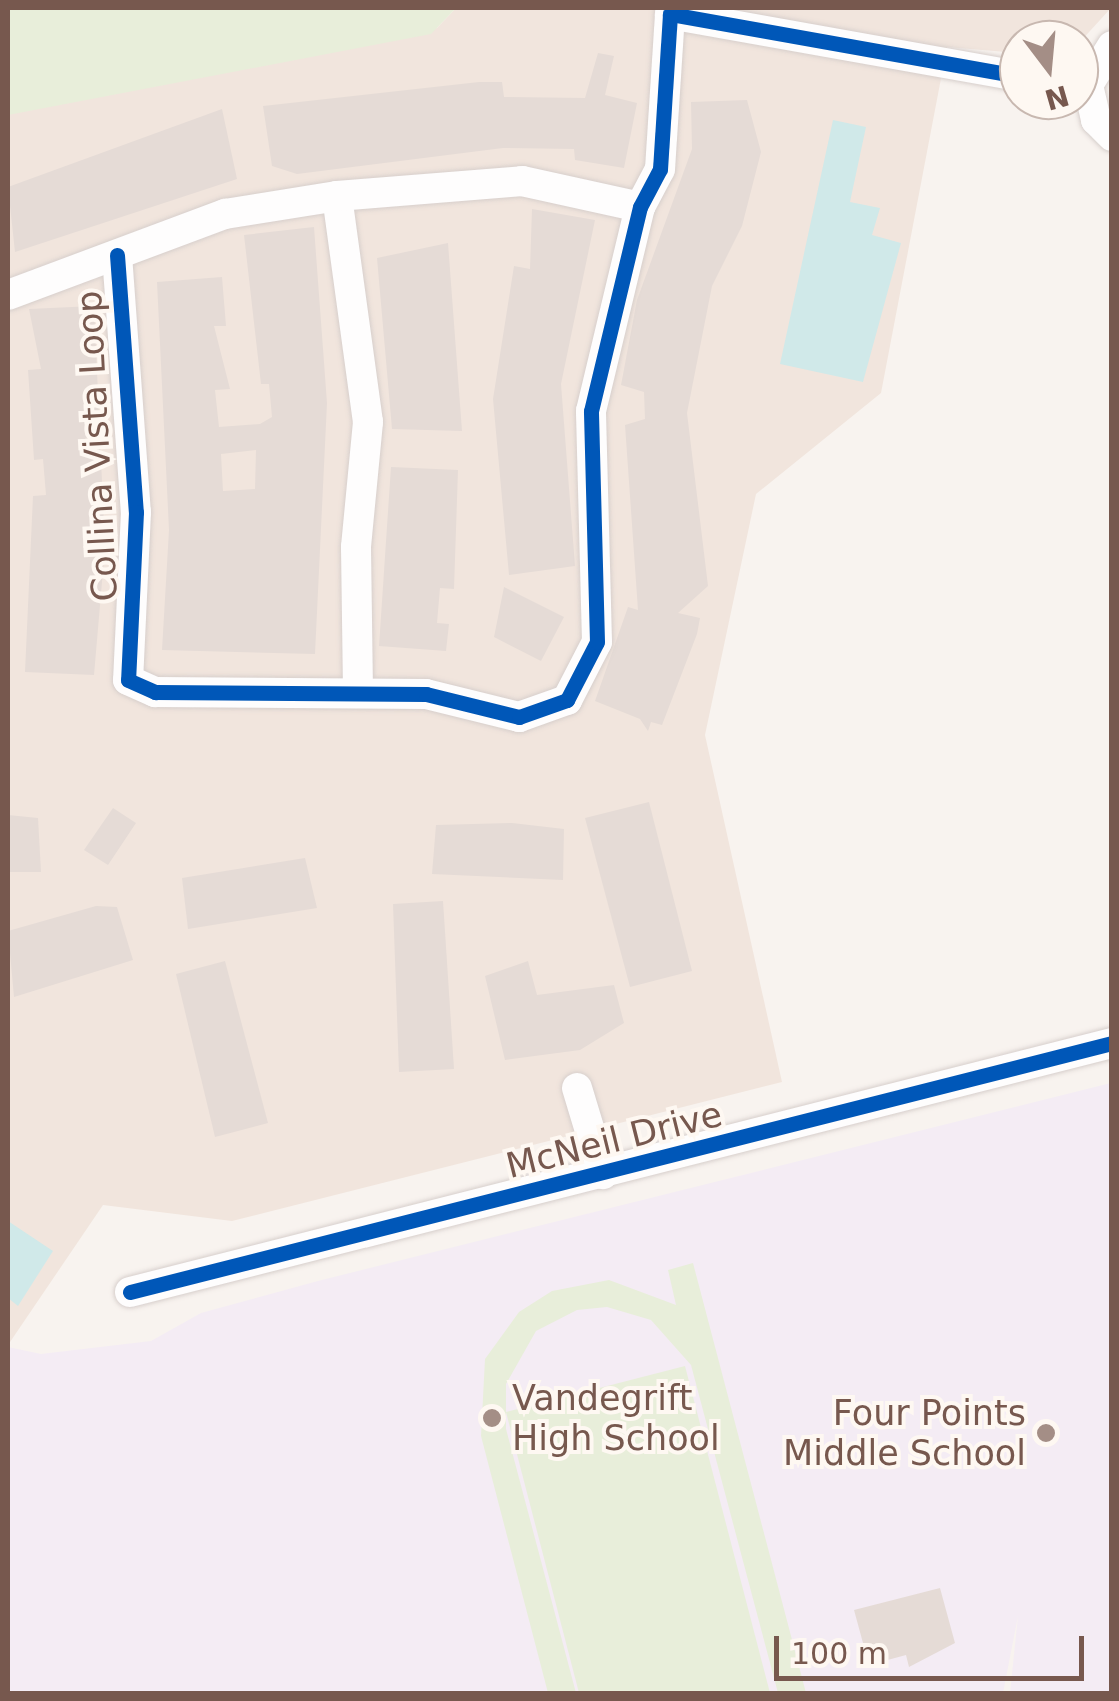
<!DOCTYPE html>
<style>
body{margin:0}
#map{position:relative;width:1119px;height:1701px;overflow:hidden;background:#f8f3ef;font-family:"DejaVu Sans",sans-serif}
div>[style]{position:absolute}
.residential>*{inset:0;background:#f1e5dd}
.education>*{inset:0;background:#f4ecf4}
.green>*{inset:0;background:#e8eeda}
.water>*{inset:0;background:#d0e9e9}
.building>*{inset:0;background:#e5dbd6}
.roads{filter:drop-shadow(0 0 2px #d7cfcc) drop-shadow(0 0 2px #d7cfcc)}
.minor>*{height:30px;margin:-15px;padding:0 15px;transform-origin:15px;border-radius:15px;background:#fefdfd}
.cycleway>*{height:15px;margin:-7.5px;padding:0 7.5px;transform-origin:7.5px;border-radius:7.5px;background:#0057b8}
.dots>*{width:28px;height:28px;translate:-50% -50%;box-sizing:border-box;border:5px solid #fef8f2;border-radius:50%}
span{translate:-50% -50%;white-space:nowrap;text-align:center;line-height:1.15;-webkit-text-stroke:8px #fef8f2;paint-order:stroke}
.street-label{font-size:35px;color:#77584e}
.poi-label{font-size:35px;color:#77584e}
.left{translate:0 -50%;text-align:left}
.right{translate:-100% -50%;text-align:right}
.frame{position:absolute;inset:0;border:10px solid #77584e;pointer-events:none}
.north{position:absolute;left:999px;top:20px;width:100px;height:100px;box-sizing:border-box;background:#fef8f2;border:2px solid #c8b8b0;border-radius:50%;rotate:164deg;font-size:28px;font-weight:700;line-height:40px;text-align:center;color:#77584e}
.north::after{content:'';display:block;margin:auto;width:35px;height:45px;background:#a48e86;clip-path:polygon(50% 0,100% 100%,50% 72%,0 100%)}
.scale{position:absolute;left:774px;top:1636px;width:310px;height:45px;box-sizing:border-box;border:5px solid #77584e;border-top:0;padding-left:12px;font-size:30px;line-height:35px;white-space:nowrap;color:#77584e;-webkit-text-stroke:8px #fef8f2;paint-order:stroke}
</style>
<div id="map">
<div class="residential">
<div style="clip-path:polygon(456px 8px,1111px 8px,1079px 43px,1019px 40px,1019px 53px,947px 47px,881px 393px,756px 494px,705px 735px,782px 1082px,232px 1221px,103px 1205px,8px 1345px,8px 112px,437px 28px)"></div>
</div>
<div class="education">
<div style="clip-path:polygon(1111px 1083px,1111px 1693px,1010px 1693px,1018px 1616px,1003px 1693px,8px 1693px,8px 1347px,41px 1354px,151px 1341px,201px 1313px,318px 1281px)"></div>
</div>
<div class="green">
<div style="clip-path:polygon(8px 8px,456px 8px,431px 34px,8px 115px)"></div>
<div style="clip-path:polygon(693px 1263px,806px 1693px,778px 1693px,691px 1365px,651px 1320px,607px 1307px,577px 1310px,536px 1331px,506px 1384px,506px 1429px,576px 1693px,548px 1693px,481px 1436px,485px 1359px,519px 1312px,552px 1291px,609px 1280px,676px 1305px,668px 1270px)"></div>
<div style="clip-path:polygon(685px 1366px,770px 1693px,579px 1693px,506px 1412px)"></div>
</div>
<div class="water">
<div style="clip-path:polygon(833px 120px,866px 127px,850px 202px,880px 208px,872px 235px,901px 243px,863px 382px,780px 364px)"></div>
<div style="clip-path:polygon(8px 1221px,53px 1251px,18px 1306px,8px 1298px)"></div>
</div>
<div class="building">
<div style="clip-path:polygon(598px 53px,614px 56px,605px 95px,637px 103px,624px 168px,575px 160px,574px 149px,503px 148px,297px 174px,272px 166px,263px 106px,479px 82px,502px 82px,504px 97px,585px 98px)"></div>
<div style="clip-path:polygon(747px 100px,761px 152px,742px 226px,712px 286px,687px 413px,708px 586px,678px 613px,700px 618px,697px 634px,662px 725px,651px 722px,648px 731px,640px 719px,595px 701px,628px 607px,638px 610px,625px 425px,645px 419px,644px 392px,621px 385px,637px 300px,692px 149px,691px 102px)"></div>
<div style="clip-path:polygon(222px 109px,237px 179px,15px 252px,8px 187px)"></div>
<div style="clip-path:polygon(532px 209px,595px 220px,561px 384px,575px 566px,509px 575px,493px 399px,514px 266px,530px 269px)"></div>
<div style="clip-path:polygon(evenodd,314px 227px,327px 403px,315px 654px,162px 650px,169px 530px,157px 282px,222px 277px,226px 326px,214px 326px,230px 389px,215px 390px,219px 427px,260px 424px,272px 417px,269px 384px,261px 384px,244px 235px,314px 227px,256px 450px,255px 489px,223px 491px,221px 454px,256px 450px)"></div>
<div style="clip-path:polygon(448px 243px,462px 431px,392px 429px,377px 258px)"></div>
<div style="clip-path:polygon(94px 306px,105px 547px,94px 675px,25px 672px,33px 496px,46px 495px,43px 459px,34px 460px,28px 370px,41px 369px,29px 309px)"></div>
<div style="clip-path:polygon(391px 467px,458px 470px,454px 589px,440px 588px,437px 623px,449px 624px,446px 651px,379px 646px)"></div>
<div style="clip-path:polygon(504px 587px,564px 617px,541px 661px,494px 637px)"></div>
<div style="clip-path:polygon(649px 802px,692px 971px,630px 987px,585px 818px)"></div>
<div style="clip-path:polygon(113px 808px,136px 823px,108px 865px,84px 850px)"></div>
<div style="clip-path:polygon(8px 815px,38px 818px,41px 872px,8px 872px)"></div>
<div style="clip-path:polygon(512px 823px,564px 829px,563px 880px,432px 874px,436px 825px)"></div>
<div style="clip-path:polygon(305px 858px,317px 908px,188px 929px,182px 878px)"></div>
<div style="clip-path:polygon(443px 901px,454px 1069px,399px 1072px,393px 904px)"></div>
<div style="clip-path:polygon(96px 906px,117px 907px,133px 960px,14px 997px,8px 931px)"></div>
<div style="clip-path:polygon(225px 961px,268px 1123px,215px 1137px,176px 974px)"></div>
<div style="clip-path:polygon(528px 961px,537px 995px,614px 985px,624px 1023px,580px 1050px,505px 1060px,485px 976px)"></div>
<div style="clip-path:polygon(940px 1588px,955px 1643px,909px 1667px,906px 1655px,869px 1665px,854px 1610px)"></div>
</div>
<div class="roads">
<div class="minor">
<div style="left:1112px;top:46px;width:46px;rotate:121.6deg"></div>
<div style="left:1088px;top:85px;width:36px;rotate:77deg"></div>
<div style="left:1096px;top:120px;width:23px;rotate:45deg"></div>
<div style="left:337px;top:196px;width:228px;rotate:82.2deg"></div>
<div style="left:368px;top:422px;width:126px;rotate:95.5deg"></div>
<div style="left:356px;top:547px;width:143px;rotate:89.2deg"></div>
<div style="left:117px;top:255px;width:258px;rotate:85.8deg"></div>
<div style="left:136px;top:512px;width:168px;rotate:92.7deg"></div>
<div style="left:128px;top:680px;width:30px;rotate:24deg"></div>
<div style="left:155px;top:692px;width:271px;rotate:0.4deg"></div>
<div style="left:426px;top:694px;width:96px;rotate:13.9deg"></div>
<div style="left:519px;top:717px;width:51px;rotate:-19.5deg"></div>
<div style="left:567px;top:700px;width:65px;rotate:-62.7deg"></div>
<div style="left:597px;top:642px;width:231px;rotate:-91.5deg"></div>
<div style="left:591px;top:411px;width:210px;rotate:-76.5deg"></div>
<div style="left:640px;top:207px;width:43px;rotate:-62.2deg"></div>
<div style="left:660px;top:169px;width:155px;rotate:-86.3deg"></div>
<div style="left:670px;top:14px;width:354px;rotate:10.1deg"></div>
<div style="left:8px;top:295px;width:232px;rotate:-20.5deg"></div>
<div style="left:225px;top:214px;width:113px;rotate:-9.1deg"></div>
<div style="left:337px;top:196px;width:186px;rotate:-4.6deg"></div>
<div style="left:522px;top:181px;width:121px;rotate:12.4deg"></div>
<div style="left:577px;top:1088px;width:90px;rotate:73.2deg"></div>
<div style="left:130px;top:1292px;width:1013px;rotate:-14.23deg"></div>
</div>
</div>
<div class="cycleway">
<div style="left:117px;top:255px;width:258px;rotate:85.8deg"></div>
<div style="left:136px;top:512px;width:168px;rotate:92.7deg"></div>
<div style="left:128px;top:680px;width:30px;rotate:24deg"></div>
<div style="left:155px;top:692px;width:271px;rotate:0.4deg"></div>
<div style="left:426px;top:694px;width:96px;rotate:13.9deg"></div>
<div style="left:519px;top:717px;width:51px;rotate:-19.5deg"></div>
<div style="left:567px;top:700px;width:65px;rotate:-62.7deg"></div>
<div style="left:597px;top:642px;width:231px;rotate:-91.5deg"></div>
<div style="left:591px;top:411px;width:210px;rotate:-76.5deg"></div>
<div style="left:640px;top:207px;width:43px;rotate:-62.2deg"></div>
<div style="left:660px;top:169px;width:155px;rotate:-86.3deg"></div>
<div style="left:670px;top:14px;width:354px;rotate:10.1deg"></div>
<div style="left:130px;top:1292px;width:1013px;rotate:-14.23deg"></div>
</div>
<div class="dots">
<div style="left:492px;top:1418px;background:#a48e86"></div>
<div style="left:1046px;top:1433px;background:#a48e86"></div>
</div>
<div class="street-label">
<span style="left:97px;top:446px;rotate:-93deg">Collina Vista Loop</span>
<span style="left:614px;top:1140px;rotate:-14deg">McNeil Drive</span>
</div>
<div class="poi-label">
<span class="left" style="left:512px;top:1418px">Vandegrift<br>High School</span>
<span class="right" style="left:1026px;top:1433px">Four Points<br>Middle School</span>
</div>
<div class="frame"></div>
<div class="north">N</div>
<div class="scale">100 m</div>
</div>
